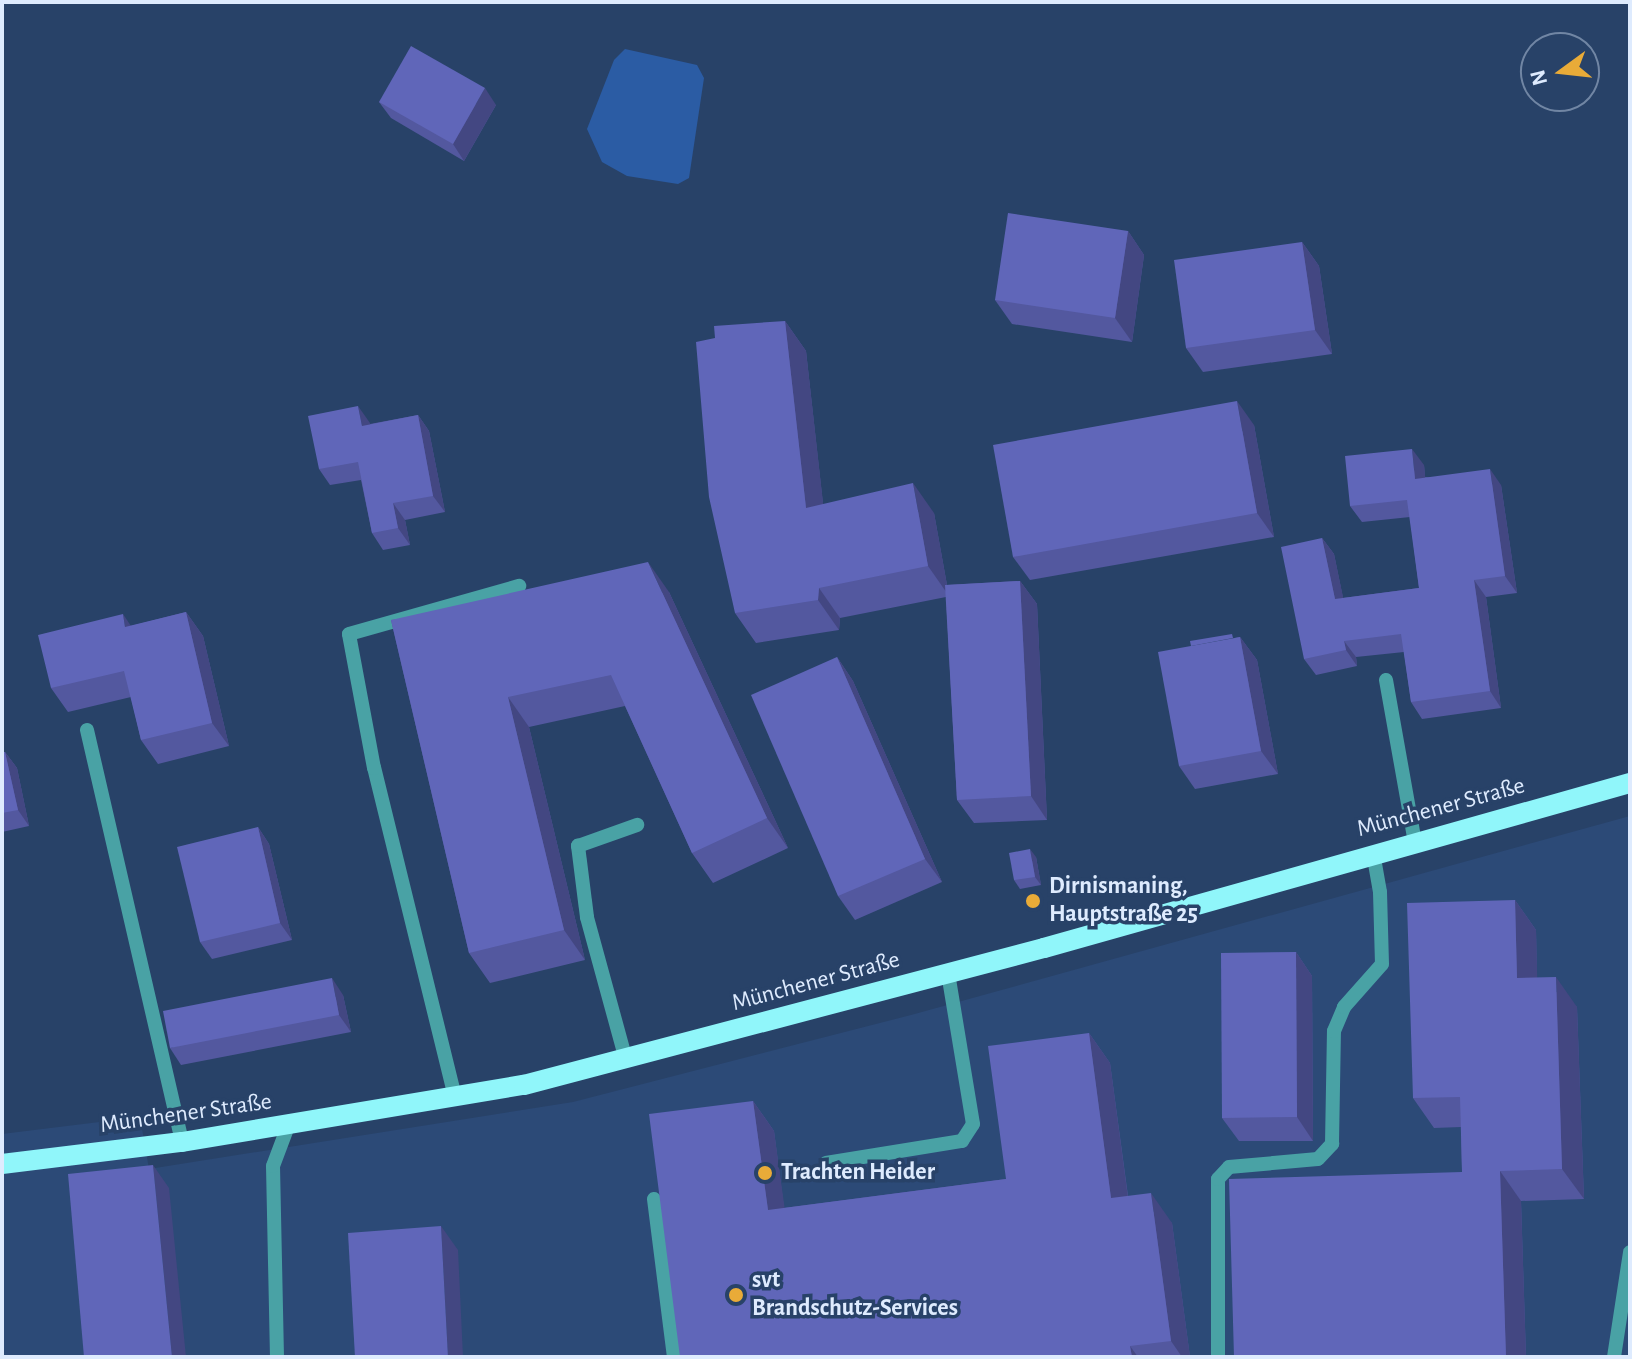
<!DOCTYPE html>
<meta charset="utf-8">
<style>
body{margin:0}
#map{position:relative;width:1632px;height:1359px;overflow:hidden;background:#284268;font-family:"Alegreya Sans",sans-serif}
div>[style]{position:absolute}
.built>*{inset:0;background:#2c4a77}
.water>*{inset:0;background:#2b5ca4}
.minor>*{height:14px;margin:-7px;padding:0 7px;transform-origin:7px;border-radius:7px;background:#49a2a5}
.major>*{height:20px;margin:-10px;padding:0 10px;transform-origin:10px;border-radius:10px;background:#90f6fa}
.wall>*{inset:0;background:#53589f}
.shaded-wall>*{inset:0;background:#434782}
.building>*{inset:0;background:#6066b9}
.dots>*{width:22px;height:22px;translate:-50% -50%;box-sizing:border-box;border:4px solid #284268;border-radius:50%}
span{translate:-50% -50%;white-space:nowrap;text-align:center;line-height:1.15;-webkit-text-stroke:7px #284268;paint-order:stroke}
.street-label{font-size:24px;color:#deebfe}
.poi-label{font-size:24px;color:#deebfe;font-weight:700}
.left{translate:0 -50%;text-align:left}
.frame{position:absolute;inset:0;border:4px solid #deebfe;pointer-events:none}
.north{position:absolute;left:1520px;top:32px;width:80px;height:80px;box-sizing:border-box;background:#284268;border:2px solid #7186a4;border-radius:50%;rotate:255deg;font-size:22px;font-weight:700;line-height:32px;text-align:center;color:#deebfe}
.north::after{content:'';display:block;margin:auto;width:28px;height:36px;background:#e9ab38;clip-path:polygon(50% 0,100% 100%,50% 72%,0 100%)}
</style>
<div id="map">
<div class="built">
<div style="clip-path:polygon(1630px 816px,1630px 1357px,2px 1357px,2px 1134px,140px 1117px,149px 1169px,573px 1102px,911px 1015px)"></div>
</div>
<div class="water">
<div style="clip-path:polygon(625px 49px,697px 65px,704px 78px,689px 178px,678px 184px,627px 176px,602px 162px,587px 129px,614px 60px)"></div>
</div>
<div class="minor">
<div style="left:1386px;top:680px;width:165px;rotate:79.9deg"></div>
<div style="left:87px;top:730px;width:423px;rotate:77deg"></div>
<div style="left:626px;top:1060px;width:148px;rotate:-105.3deg"></div>
<div style="left:587px;top:917px;width:72px;rotate:-97.2deg"></div>
<div style="left:578px;top:846px;width:63px;rotate:-19.6deg"></div>
<div style="left:455px;top:1097px;width:339px;rotate:-103.8deg"></div>
<div style="left:374px;top:768px;width:136px;rotate:-100.6deg"></div>
<div style="left:349px;top:634px;width:177px;rotate:-15.8deg"></div>
<div style="left:826px;top:1163px;width:138px;rotate:-9.2deg"></div>
<div style="left:962px;top:1141px;width:20px;rotate:-57deg"></div>
<div style="left:973px;top:1124px;width:153px;rotate:-99.4deg"></div>
<div style="left:654px;top:1199px;width:159px;rotate:82.8deg"></div>
<div style="left:277px;top:1357px;width:191px;rotate:-91.2deg"></div>
<div style="left:273px;top:1166px;width:43px;rotate:-69.4deg"></div>
<div style="left:1218px;top:1357px;width:178px;rotate:-90deg"></div>
<div style="left:1218px;top:1179px;width:16px;rotate:-47deg"></div>
<div style="left:1229px;top:1167px;width:89px;rotate:-5.1deg"></div>
<div style="left:1318px;top:1159px;width:21px;rotate:-47deg"></div>
<div style="left:1332px;top:1144px;width:113px;rotate:-89deg"></div>
<div style="left:1334px;top:1031px;width:26px;rotate:-67deg"></div>
<div style="left:1344px;top:1007px;width:57px;rotate:-48.5deg"></div>
<div style="left:1382px;top:964px;width:72px;rotate:-91.6deg"></div>
<div style="left:1380px;top:892px;width:39px;rotate:-100deg"></div>
<div style="left:1614px;top:1357px;width:106px;rotate:-81.3deg"></div>
</div>
<div class="major">
<div style="left:2px;top:1164px;width:181px;rotate:-7deg"></div>
<div style="left:182px;top:1142px;width:347px;rotate:-9.5deg"></div>
<div style="left:524px;top:1085px;width:538px;rotate:-14.76deg"></div>
<div style="left:1044px;top:948px;width:609px;rotate:-15.73deg"></div>
</div>
<div class="wall">
<div style="clip-path:polygon(379px 102px,496px 105px,464px 161px,391px 118px)"></div>
<div style="clip-path:polygon(1128px 231px,1144px 255px,1132px 342px,1012px 324px,995px 300px)"></div>
<div style="clip-path:polygon(1302px 242px,1319px 266px,1332px 354px,1203px 372px,1186px 348px)"></div>
<div style="clip-path:polygon(785px 321px,806px 351px,823px 504px,934px 513px,947px 585px,1020px 581px,1037px 604px,1047px 820px,974px 823px,957px 800px,946px 597px,840px 618px,839px 630px,756px 643px,735px 613px)"></div>
<div style="clip-path:polygon(418px 415px,429px 431px,445px 512px,405px 520px,410px 545px,383px 550px,372px 533px,361px 480px,330px 485px,319px 469px,370px 423px,370px 424px)"></div>
<div style="clip-path:polygon(1254px 425px,1274px 537px,1030px 580px,1013px 557px)"></div>
<div style="clip-path:polygon(1424px 465px,1425px 477px,1501px 485px,1517px 593px,1486px 597px,1501px 708px,1422px 719px,1411px 702px,1404px 652px,1356px 657px,1357px 666px,1316px 675px,1304px 659px,1322px 538px,1334px 554px,1343px 598px,1419px 588px,1410px 517px,1362px 522px,1350px 506px)"></div>
<div style="clip-path:polygon(669px 592px,788px 848px,713px 883px,692px 853px,625px 706px,529px 727px,585px 960px,490px 983px,469px 953px,391px 620px)"></div>
<div style="clip-path:polygon(186px 612px,203px 636px,229px 746px,158px 764px,141px 740px,131px 697px,68px 712px,51px 688px,131px 626px)"></div>
<div style="clip-path:polygon(1240px 637px,1257px 660px,1278px 774px,1195px 789px,1179px 766px,1235px 638px)"></div>
<div style="clip-path:polygon(837px 657px,853px 681px,942px 882px,855px 920px,838px 896px)"></div>
<div style="clip-path:polygon(2px 752px,5px 752px,17px 768px,29px 826px,2px 832px)"></div>
<div style="clip-path:polygon(258px 827px,269px 844px,292px 940px,212px 959px,200px 942px)"></div>
<div style="clip-path:polygon(1036px 857px,1041px 885px,1020px 889px,1014px 880px)"></div>
<div style="clip-path:polygon(1515px 900px,1536px 930px,1537px 978px,1577px 1007px,1584px 1199px,1521px 1201px,1526px 1357px,1234px 1357px,1462px 1172px,1461px 1127px,1434px 1128px,1413px 1098px)"></div>
<div style="clip-path:polygon(1296px 952px,1312px 976px,1313px 1141px,1239px 1141px,1222px 1118px)"></div>
<div style="clip-path:polygon(343px 995px,351px 1032px,181px 1065px,170px 1048px)"></div>
<div style="clip-path:polygon(1089px 1033px,1110px 1063px,1128px 1196px,1172px 1223px,1190px 1357px,680px 1357px,753px 1101px,774px 1131px,784px 1208px,1006px 1179px)"></div>
</div>
<div class="shaded-wall">
<div style="clip-path:polygon(485px 88px,496px 105px,464px 161px,453px 144px)"></div>
<div style="clip-path:polygon(1128px 231px,1144px 255px,1132px 342px,1115px 318px)"></div>
<div style="clip-path:polygon(1302px 242px,1319px 266px,1332px 354px,1315px 330px)"></div>
<div style="clip-path:polygon(785px 321px,806px 351px,827px 538px,806px 508px)"></div>
<div style="clip-path:polygon(1237px 401px,1254px 425px,1274px 537px,1257px 513px)"></div>
<div style="clip-path:polygon(358px 406px,370px 423px,373px 442px,362px 426px)"></div>
<div style="clip-path:polygon(418px 415px,429px 431px,445px 512px,433px 496px)"></div>
<div style="clip-path:polygon(1412px 449px,1424px 465px,1427px 495px,1415px 479px)"></div>
<div style="clip-path:polygon(1490px 469px,1501px 485px,1517px 593px,1505px 576px)"></div>
<div style="clip-path:polygon(913px 483px,934px 513px,949px 596px,928px 566px)"></div>
<div style="clip-path:polygon(393px 503px,405px 520px,410px 545px,398px 528px)"></div>
<div style="clip-path:polygon(1322px 538px,1334px 554px,1347px 616px,1335px 599px)"></div>
<div style="clip-path:polygon(648px 562px,669px 592px,788px 848px,767px 818px)"></div>
<div style="clip-path:polygon(1474px 580px,1486px 597px,1501px 708px,1490px 691px)"></div>
<div style="clip-path:polygon(1020px 581px,1037px 604px,1047px 820px,1031px 796px)"></div>
<div style="clip-path:polygon(819px 588px,840px 618px,839px 630px,818px 600px)"></div>
<div style="clip-path:polygon(186px 612px,203px 636px,229px 746px,212px 723px)"></div>
<div style="clip-path:polygon(123px 614px,139px 638px,125px 627px)"></div>
<div style="clip-path:polygon(1240px 637px,1257px 660px,1278px 774px,1261px 751px)"></div>
<div style="clip-path:polygon(1344px 641px,1356px 657px,1357px 666px,1346px 650px)"></div>
<div style="clip-path:polygon(837px 657px,853px 681px,942px 882px,925px 859px)"></div>
<div style="clip-path:polygon(508px 697px,529px 727px,585px 960px,564px 930px)"></div>
<div style="clip-path:polygon(5px 752px,17px 768px,29px 826px,18px 810px)"></div>
<div style="clip-path:polygon(258px 827px,269px 844px,292px 940px,280px 923px)"></div>
<div style="clip-path:polygon(1030px 849px,1036px 857px,1041px 885px,1035px 877px)"></div>
<div style="clip-path:polygon(1515px 900px,1536px 930px,1538px 1008px,1517px 978px)"></div>
<div style="clip-path:polygon(1296px 952px,1312px 976px,1313px 1141px,1297px 1117px)"></div>
<div style="clip-path:polygon(1556px 977px,1577px 1007px,1584px 1199px,1562px 1169px)"></div>
<div style="clip-path:polygon(332px 978px,343px 995px,351px 1032px,339px 1015px)"></div>
<div style="clip-path:polygon(1089px 1033px,1110px 1063px,1132px 1228px,1111px 1198px)"></div>
<div style="clip-path:polygon(753px 1101px,774px 1131px,789px 1240px,768px 1210px)"></div>
<div style="clip-path:polygon(153px 1165px,169px 1188px,186px 1357px,172px 1357px)"></div>
<div style="clip-path:polygon(1500px 1171px,1521px 1201px,1526px 1357px,1506px 1357px)"></div>
<div style="clip-path:polygon(1151px 1193px,1172px 1223px,1190px 1357px,1182px 1357px,1171px 1341px)"></div>
<div style="clip-path:polygon(441px 1226px,458px 1250px,463px 1357px,448px 1357px)"></div>
<div style="clip-path:polygon(1130px 1346px,1138px 1357px,1132px 1357px)"></div>
</div>
<div class="building">
<div style="clip-path:polygon(411px 46px,485px 88px,453px 144px,379px 102px)"></div>
<div style="clip-path:polygon(1008px 213px,1128px 231px,1115px 318px,995px 300px)"></div>
<div style="clip-path:polygon(1302px 242px,1315px 330px,1186px 348px,1174px 260px)"></div>
<div style="clip-path:polygon(785px 321px,806px 508px,913px 483px,928px 566px,819px 588px,818px 600px,735px 613px,709px 497px,696px 342px,715px 338px,714px 326px)"></div>
<div style="clip-path:polygon(1237px 401px,1257px 513px,1013px 557px,993px 445px)"></div>
<div style="clip-path:polygon(358px 406px,362px 426px,418px 415px,433px 496px,393px 503px,398px 528px,372px 533px,358px 462px,319px 469px,308px 416px)"></div>
<div style="clip-path:polygon(1412px 449px,1415px 479px,1490px 469px,1505px 576px,1474px 580px,1490px 691px,1411px 702px,1401px 634px,1344px 641px,1346px 650px,1304px 659px,1281px 547px,1322px 538px,1335px 599px,1419px 588px,1407px 500px,1350px 506px,1345px 456px)"></div>
<div style="clip-path:polygon(648px 562px,767px 818px,692px 853px,611px 675px,508px 697px,564px 930px,469px 953px,391px 620px)"></div>
<div style="clip-path:polygon(1020px 581px,1031px 796px,957px 800px,945px 585px)"></div>
<div style="clip-path:polygon(186px 612px,212px 723px,141px 740px,124px 671px,51px 688px,38px 635px,123px 614px,125px 627px)"></div>
<div style="clip-path:polygon(1232px 634px,1233px 638px,1191px 646px,1190px 641px)"></div>
<div style="clip-path:polygon(1240px 637px,1261px 751px,1179px 766px,1158px 652px)"></div>
<div style="clip-path:polygon(837px 657px,925px 859px,838px 896px,751px 695px)"></div>
<div style="clip-path:polygon(2px 752px,5px 752px,18px 810px,2px 813px)"></div>
<div style="clip-path:polygon(258px 827px,280px 923px,200px 942px,177px 847px)"></div>
<div style="clip-path:polygon(1030px 849px,1035px 877px,1014px 880px,1009px 853px)"></div>
<div style="clip-path:polygon(1515px 900px,1517px 978px,1556px 977px,1562px 1169px,1500px 1171px,1506px 1357px,1234px 1357px,1229px 1179px,1462px 1172px,1460px 1097px,1413px 1098px,1407px 903px)"></div>
<div style="clip-path:polygon(1296px 952px,1297px 1117px,1222px 1118px,1221px 953px)"></div>
<div style="clip-path:polygon(332px 978px,339px 1015px,170px 1048px,163px 1011px)"></div>
<div style="clip-path:polygon(1089px 1033px,1111px 1198px,1151px 1193px,1171px 1341px,1130px 1346px,1132px 1357px,680px 1357px,649px 1114px,753px 1101px,768px 1210px,1006px 1179px,988px 1046px)"></div>
<div style="clip-path:polygon(153px 1165px,172px 1357px,84px 1357px,68px 1174px)"></div>
<div style="clip-path:polygon(441px 1226px,448px 1357px,355px 1357px,348px 1233px)"></div>
</div>
<div class="dots">
<div style="left:1033px;top:901px;background:#e9ab38"></div>
<div style="left:765px;top:1173px;background:#e9ab38"></div>
<div style="left:736px;top:1295px;background:#e9ab38"></div>
</div>
<div class="street-label">
<span style="left:1441px;top:808px;rotate:-15deg">Münchener Straße</span>
<span style="left:816px;top:982px;rotate:-15deg">Münchener Straße</span>
<span style="left:186px;top:1114px;rotate:-8deg">Münchener Straße</span>
</div>
<div class="poi-label">
<span class="left" style="left:1049px;top:901px">Dirnismaning,<br>Hauptstraße 25</span>
<span class="left" style="left:781px;top:1173px">Trachten Heider</span>
<span class="left" style="left:752px;top:1295px">svt<br>Brandschutz-Services</span>
</div>
<div class="frame"></div>
<div class="north">N</div>
</div>
